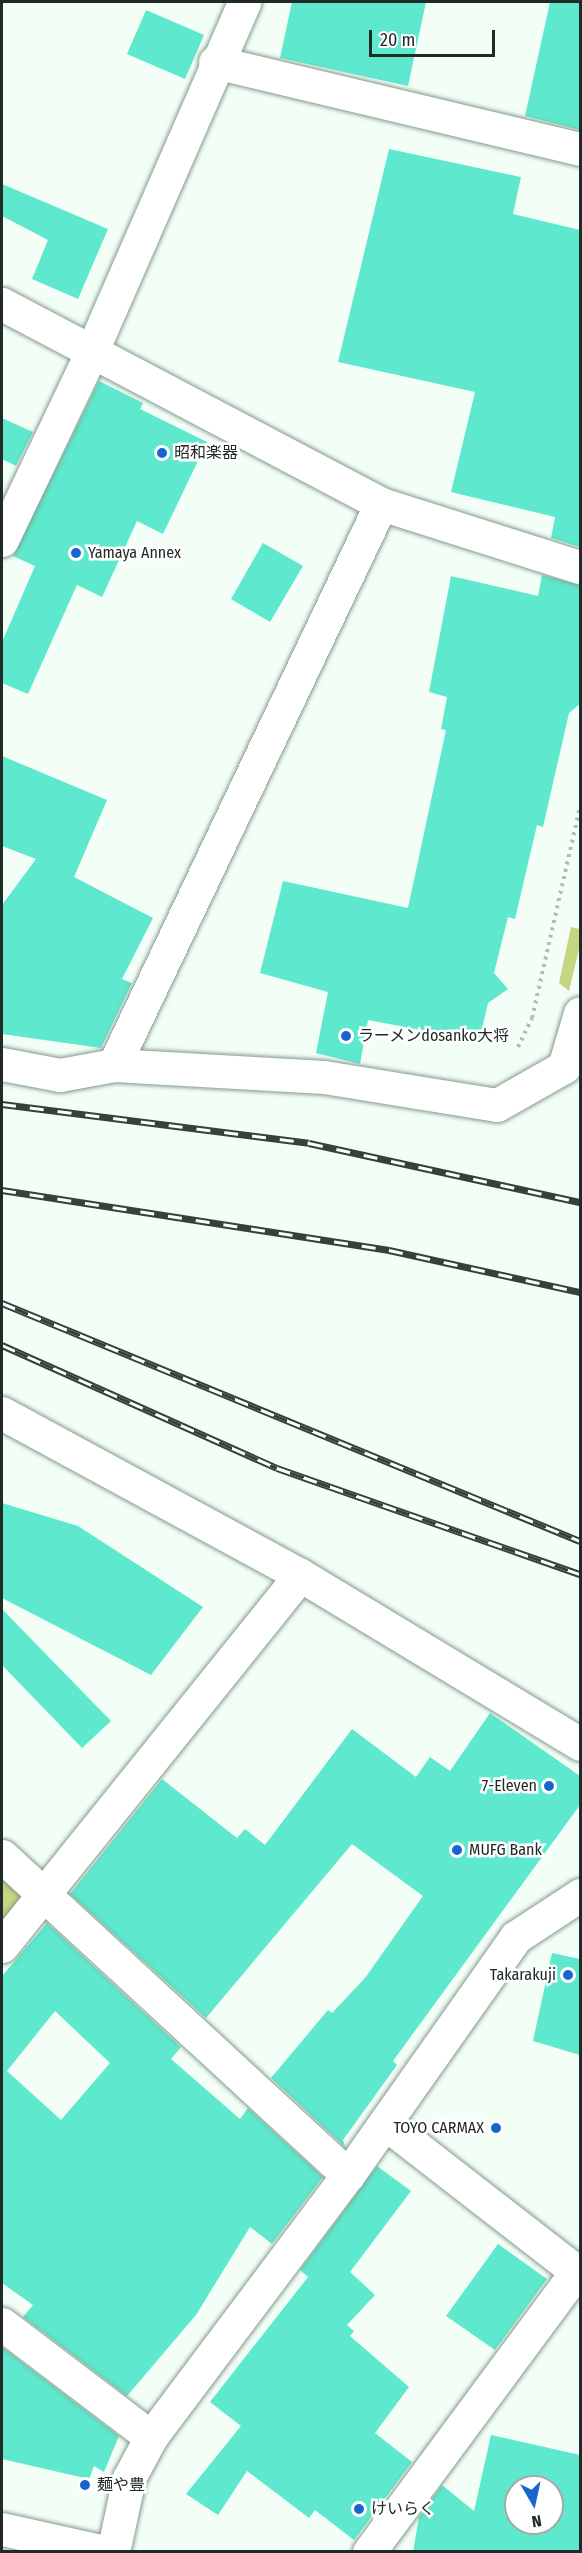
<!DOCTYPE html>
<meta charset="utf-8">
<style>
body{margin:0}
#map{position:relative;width:582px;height:2553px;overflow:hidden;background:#f3fef7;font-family:"Fira Sans Condensed","Noto Sans JP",sans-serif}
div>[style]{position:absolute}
.green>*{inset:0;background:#c5d680}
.building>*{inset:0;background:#5ee8cd}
.path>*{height:4px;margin-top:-2px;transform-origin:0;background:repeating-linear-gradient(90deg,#b3bdb7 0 3px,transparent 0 7.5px)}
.roads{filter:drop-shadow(0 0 2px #829b8b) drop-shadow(0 0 2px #829b8b)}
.street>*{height:33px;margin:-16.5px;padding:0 16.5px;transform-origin:16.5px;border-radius:16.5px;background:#fff}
.secondary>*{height:33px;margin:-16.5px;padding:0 16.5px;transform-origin:16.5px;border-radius:16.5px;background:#fff}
.rail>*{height:7px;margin-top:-3.5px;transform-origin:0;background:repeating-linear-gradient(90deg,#fff 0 14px,#37413b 0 28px);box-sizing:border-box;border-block:2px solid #37413b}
.dots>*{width:16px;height:16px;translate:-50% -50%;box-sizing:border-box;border:3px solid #fff;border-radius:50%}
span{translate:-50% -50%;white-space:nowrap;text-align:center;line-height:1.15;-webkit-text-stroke:5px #fff;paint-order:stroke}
.poi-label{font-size:16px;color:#212b25}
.left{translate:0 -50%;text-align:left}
.right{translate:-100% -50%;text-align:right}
.frame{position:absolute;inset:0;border:3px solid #212b25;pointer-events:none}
.north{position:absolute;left:504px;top:2475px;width:60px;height:60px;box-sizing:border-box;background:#fff;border:2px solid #a6aaa8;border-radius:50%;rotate:171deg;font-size:16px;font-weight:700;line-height:24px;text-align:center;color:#212b25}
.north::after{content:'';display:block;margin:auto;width:21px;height:27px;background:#1865d0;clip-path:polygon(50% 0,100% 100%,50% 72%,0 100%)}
.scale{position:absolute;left:369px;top:30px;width:126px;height:27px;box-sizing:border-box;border:3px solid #212b25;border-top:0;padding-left:8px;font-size:18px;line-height:21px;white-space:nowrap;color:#212b25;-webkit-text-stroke:4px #fff;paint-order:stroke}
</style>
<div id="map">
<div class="green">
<div style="clip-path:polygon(571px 927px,580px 929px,580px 945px,569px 991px,559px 983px)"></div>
<div style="clip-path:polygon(2px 1868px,31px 1898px,2px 1933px)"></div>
</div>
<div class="building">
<div style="clip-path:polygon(292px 2px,426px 2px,408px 86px,280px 58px)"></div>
<div style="clip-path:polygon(550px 2px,580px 2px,580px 130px,525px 116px)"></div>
<div style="clip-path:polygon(146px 10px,204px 35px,185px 79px,127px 54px)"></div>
<div style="clip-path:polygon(389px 149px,521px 177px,513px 214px,580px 230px,580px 547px,551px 538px,555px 517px,451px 492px,475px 392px,338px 362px)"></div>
<div style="clip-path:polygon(2px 184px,108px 229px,78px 299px,32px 279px,48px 240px,2px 216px)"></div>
<div style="clip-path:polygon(99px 381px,143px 403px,140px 409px,207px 442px,163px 534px,137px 521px,102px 597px,77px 585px,28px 694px,2px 683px,2px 642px,35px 566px,13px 556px)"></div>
<div style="clip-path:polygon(2px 418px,33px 432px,16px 466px,2px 459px)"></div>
<div style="clip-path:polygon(263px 543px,303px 566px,270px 622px,231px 599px)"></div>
<div style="clip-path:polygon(542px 575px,580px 585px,580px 704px,569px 713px,543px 827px,537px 825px,515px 919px,508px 917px,494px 973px,508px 989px,488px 1003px,479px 1041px,368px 1020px,360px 1064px,316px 1053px,328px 992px,260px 973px,283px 881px,408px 908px,446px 730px,441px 729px,447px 697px,429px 692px,451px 576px,538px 596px)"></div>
<div style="clip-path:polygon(2px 756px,107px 800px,74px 877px,153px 918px,122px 979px,132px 983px,101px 1048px,2px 1034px,2px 905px,36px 859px,2px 846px)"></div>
<div style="clip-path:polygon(2px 1503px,78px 1526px,203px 1607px,151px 1675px,2px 1598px)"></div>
<div style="clip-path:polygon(2px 1609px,111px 1721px,82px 1748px,2px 1665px)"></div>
<div style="clip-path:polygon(490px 1713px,580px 1776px,580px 1805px,393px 2061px,397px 2065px,343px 2140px,345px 2147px,271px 2078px,328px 2010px,332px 2013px,365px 1978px,423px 1896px,352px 1844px,206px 2018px,70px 1894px,162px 1779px,237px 1838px,245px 1829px,265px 1845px,352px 1729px,416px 1777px,430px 1757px,450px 1771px)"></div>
<div style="clip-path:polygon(evenodd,47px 1923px,181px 2047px,171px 2059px,240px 2119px,248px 2108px,323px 2177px,272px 2244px,250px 2227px,196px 2315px,127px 2396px,23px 2317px,33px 2305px,2px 2283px,2px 1976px,47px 1923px,55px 2011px,110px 2063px,61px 2120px,7px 2071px,55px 2011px)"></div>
<div style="clip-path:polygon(552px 1953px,580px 1959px,580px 2055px,533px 2041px)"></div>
<div style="clip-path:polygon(377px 2166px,411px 2191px,350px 2272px,375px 2295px,347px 2325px,354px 2331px,350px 2336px,409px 2387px,375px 2433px,412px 2462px,354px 2540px,315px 2510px,309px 2518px,247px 2471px,218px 2515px,186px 2494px,241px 2426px,210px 2402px,308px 2277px,300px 2270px)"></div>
<div style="clip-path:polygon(498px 2244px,547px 2279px,495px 2350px,446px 2316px)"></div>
<div style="clip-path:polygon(2px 2347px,119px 2436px,104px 2472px,94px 2466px,89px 2479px,2px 2459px)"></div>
<div style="clip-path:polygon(evenodd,491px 2435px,580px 2455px,580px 2552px,413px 2552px,419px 2517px,442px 2485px,474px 2511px,491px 2435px,516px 2487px,552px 2487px,552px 2523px,516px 2523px,516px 2487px)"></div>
</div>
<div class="path">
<div style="left:518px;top:1047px;width:32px;rotate:-64deg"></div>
<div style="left:532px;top:1018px;width:216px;rotate:-77.2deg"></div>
</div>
<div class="roads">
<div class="street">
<div style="left:215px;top:62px;width:375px;rotate:13.4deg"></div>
<div style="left:2px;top:304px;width:429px;rotate:27.8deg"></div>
<div style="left:381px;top:504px;width:209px;rotate:17.6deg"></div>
<div style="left:2px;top:540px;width:207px;rotate:-64.5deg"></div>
<div style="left:91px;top:353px;width:383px;rotate:-66.4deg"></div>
<div style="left:2px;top:1064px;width:59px;rotate:10.7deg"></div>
<div style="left:60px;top:1075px;width:55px;rotate:-10.5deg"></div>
<div style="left:114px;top:1065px;width:210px;rotate:3.3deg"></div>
<div style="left:324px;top:1077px;width:175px;rotate:9.2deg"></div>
<div style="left:497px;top:1105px;width:77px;rotate:-29.6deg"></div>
<div style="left:564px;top:1067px;width:56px;rotate:-73.5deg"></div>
<div style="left:114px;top:1065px;width:621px;rotate:-64.55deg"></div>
<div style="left:2px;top:1413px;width:339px;rotate:28.5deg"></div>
<div style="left:300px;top:1575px;width:327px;rotate:31.1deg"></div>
<div style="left:2px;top:1856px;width:471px;rotate:42.7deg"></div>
<div style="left:2px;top:1946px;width:476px;rotate:-51.2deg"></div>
<div style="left:385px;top:2123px;width:247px;rotate:37.8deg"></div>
<div style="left:2px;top:2324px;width:187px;rotate:37.2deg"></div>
<div style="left:113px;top:2552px;width:76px;rotate:-77.8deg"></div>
<div style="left:129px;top:2478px;width:47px;rotate:-61.8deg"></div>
<div style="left:151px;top:2437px;width:328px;rotate:-53.1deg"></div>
<div style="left:348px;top:2175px;width:291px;rotate:-54.8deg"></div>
<div style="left:516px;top:1937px;width:77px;rotate:-33.3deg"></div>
<div style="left:369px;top:2552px;width:348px;rotate:-53.5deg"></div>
</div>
<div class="secondary">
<div style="left:2px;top:2529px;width:106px;rotate:12.6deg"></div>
</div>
</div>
<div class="rail">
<div style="left:2px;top:1104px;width:309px;rotate:7.2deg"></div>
<div style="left:309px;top:1143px;width:277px;rotate:12.3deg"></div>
<div style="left:2px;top:1190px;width:392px;rotate:8.8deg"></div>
<div style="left:389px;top:1250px;width:196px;rotate:12.4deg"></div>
<div style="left:2px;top:1303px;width:625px;rotate:22.38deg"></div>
<div style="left:2px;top:1345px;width:301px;rotate:24.1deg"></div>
<div style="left:277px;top:1468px;width:321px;rotate:19.3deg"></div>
</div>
<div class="dots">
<div style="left:162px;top:453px;background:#1865d0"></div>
<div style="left:76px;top:553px;background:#1865d0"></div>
<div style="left:346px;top:1036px;background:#1865d0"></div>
<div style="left:549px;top:1786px;background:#1865d0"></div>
<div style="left:457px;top:1850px;background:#1865d0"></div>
<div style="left:568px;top:1975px;background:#1865d0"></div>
<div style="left:496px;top:2128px;background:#1865d0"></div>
<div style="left:85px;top:2485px;background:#1865d0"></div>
<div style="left:359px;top:2509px;background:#1865d0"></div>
</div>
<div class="poi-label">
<span class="left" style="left:174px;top:453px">昭和楽器</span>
<span class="left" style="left:88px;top:553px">Yamaya Annex</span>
<span class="left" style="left:358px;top:1036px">ラーメンdosanko大将</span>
<span class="right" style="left:537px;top:1786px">7-Eleven</span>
<span class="left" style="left:469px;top:1850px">MUFG Bank</span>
<span class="right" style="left:556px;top:1975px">Takarakuji</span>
<span class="right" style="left:484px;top:2128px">TOYO CARMAX</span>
<span class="left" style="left:97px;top:2485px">麺や豊</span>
<span class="left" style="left:371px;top:2509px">けいらく</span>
</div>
<div class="frame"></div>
<div class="north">N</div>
<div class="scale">20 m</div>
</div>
